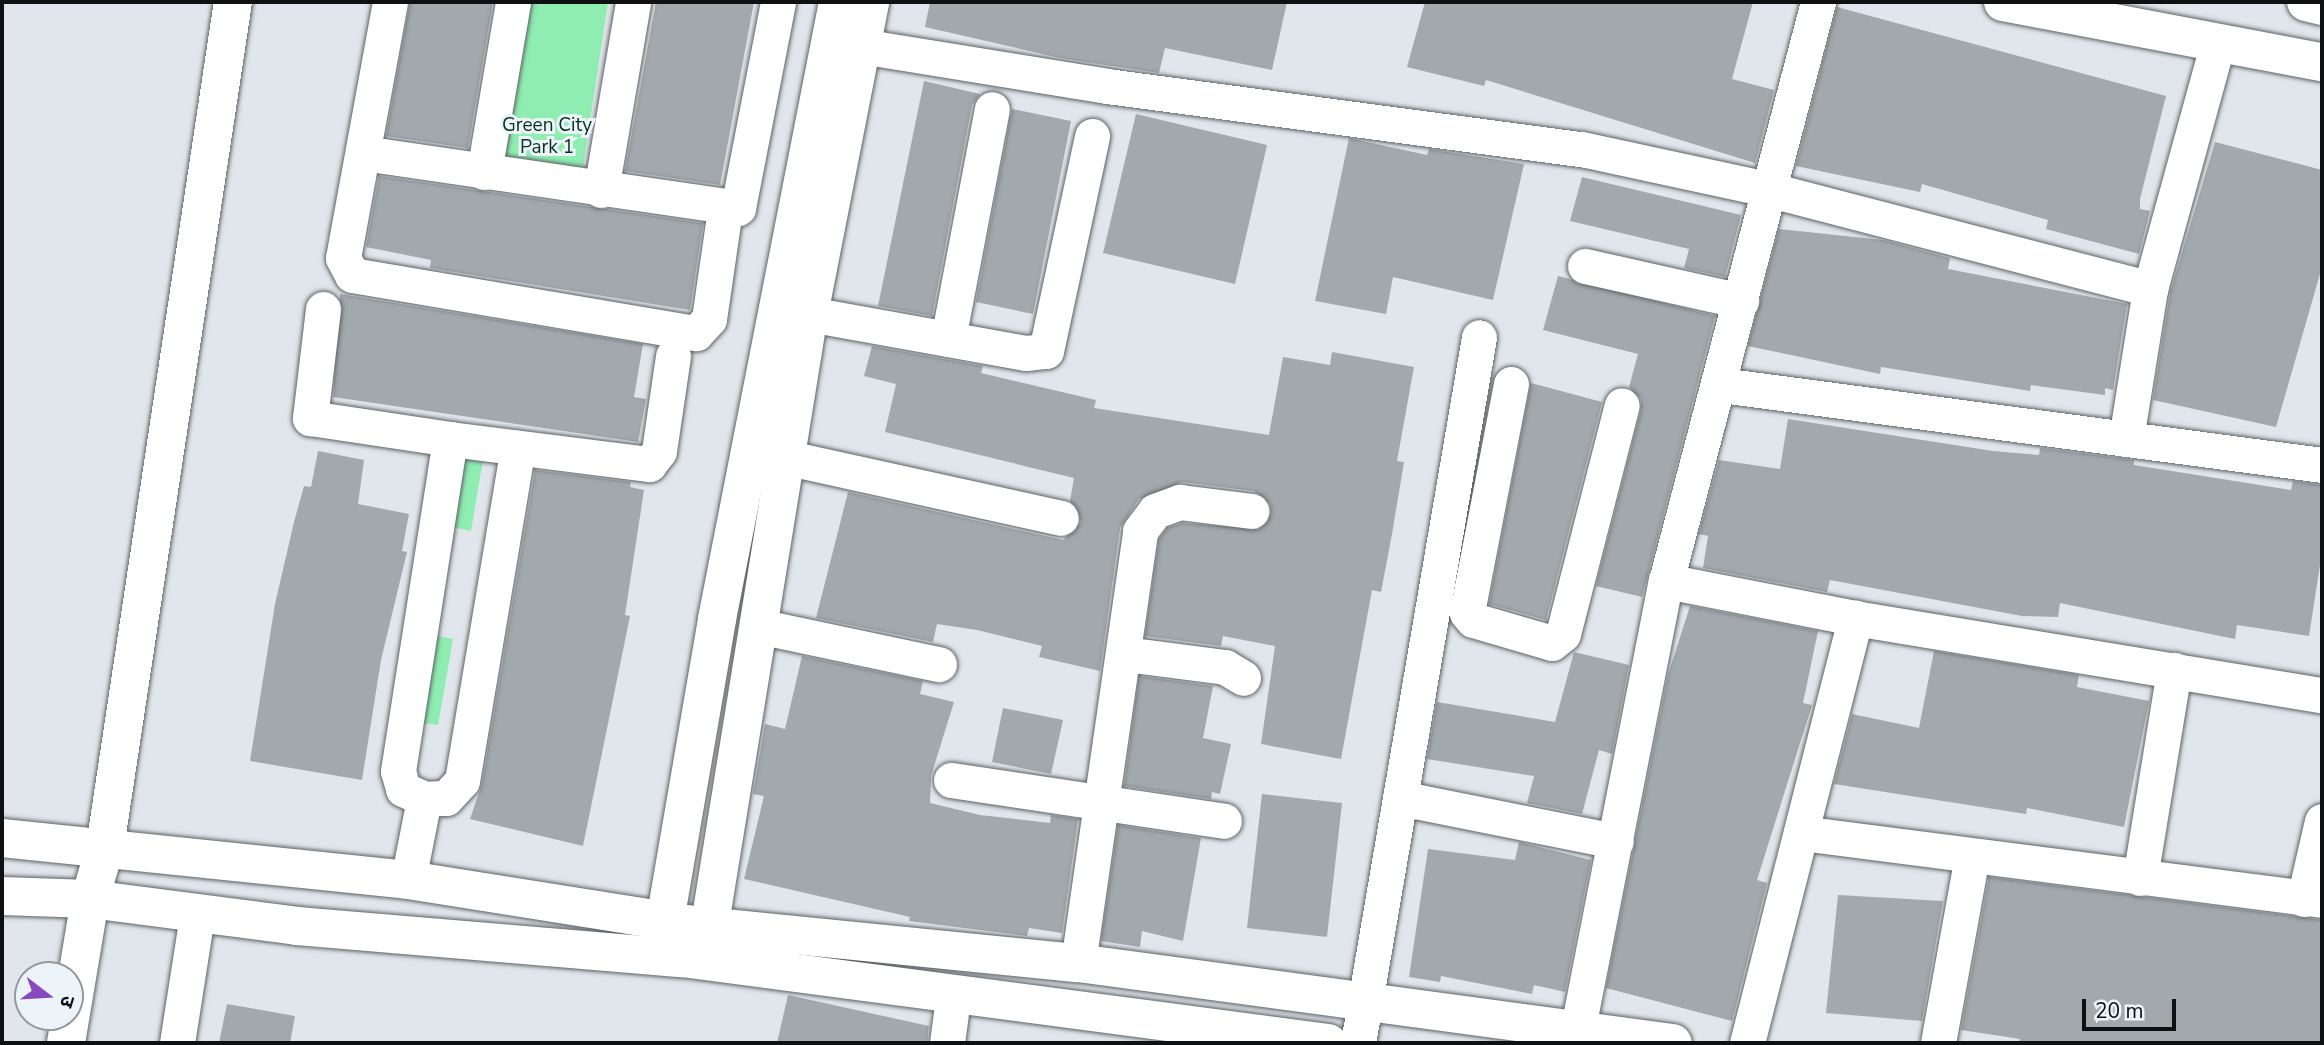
<!DOCTYPE html>
<meta charset="utf-8">
<style>
body{margin:0}
#map{position:relative;width:2324px;height:1045px;overflow:hidden;background:#e0e6eb;font-family:"Nunito Sans","Noto Sans Devanagari",sans-serif}
div>[style]{position:absolute}
.green>*{inset:0;background:#8fedb1}
.building>*{inset:0;background:#a2a8ac}
.roads{filter:drop-shadow(0 0 2px #5d6266) drop-shadow(0 0 2px #5d6266)}
.minor>*{height:35px;margin:-17.5px;padding:0 17.5px;transform-origin:17.5px;border-radius:17.5px;background:#fff}
.tertiary>*{height:38px;margin:-19px;padding:0 19px;transform-origin:19px;border-radius:19px;background:#fff}
span{translate:-50% -50%;white-space:nowrap;text-align:center;line-height:1.15;-webkit-text-stroke:6px #edf4f9;paint-order:stroke}
.park-label{font-size:19px;color:#07321b}
.frame{position:absolute;inset:0;border:4px solid #0e1012;pointer-events:none}
.north{position:absolute;left:14px;top:961px;width:70px;height:70px;box-sizing:border-box;background:#edf4f9;border:2px solid #94999d;border-radius:50%;rotate:107deg;font-size:19px;font-weight:700;line-height:28px;text-align:center;color:#0e1012}
.north::after{content:'';display:block;margin:auto;width:24px;height:32px;background:#8849bf;clip-path:polygon(50% 0,100% 100%,50% 72%,0 100%)}
.scale{position:absolute;left:2082px;top:999px;width:94px;height:32px;box-sizing:border-box;border:4px solid #0e1012;border-top:0;padding-left:9px;font-size:21px;line-height:24px;white-space:nowrap;color:#0e1012;-webkit-text-stroke:5px #edf4f9;paint-order:stroke}
</style>
<div id="map">
<div class="green">
<div style="clip-path:polygon(529px 2px,608px 2px,580px 187px,500px 172px)"></div>
<div style="clip-path:polygon(448px 445px,484px 454px,471px 531px,432px 523px)"></div>
<div style="clip-path:polygon(413px 631px,453px 639px,438px 725px,396px 719px)"></div>
</div>
<div class="building">
<div style="clip-path:polygon(410px 2px,493px 2px,468px 148px,386px 136px)"></div>
<div style="clip-path:polygon(656px 2px,754px 2px,720px 185px,625px 171px)"></div>
<div style="clip-path:polygon(930px 2px,1287px 2px,1272px 70px,1165px 48px,1159px 73px,1060px 58px,925px 27px)"></div>
<div style="clip-path:polygon(1425px 2px,1753px 2px,1732px 79px,1774px 90px,1755px 163px,1486px 80px,1484px 86px,1407px 67px)"></div>
<div style="clip-path:polygon(1837px 7px,2166px 96px,2140px 199px,2140px 209px,2150px 211px,2139px 254px,2046px 229px,2048px 220px,1922px 184px,1920px 192px,1796px 166px)"></div>
<div style="clip-path:polygon(924px 81px,980px 94px,972px 105px,932px 316px,878px 306px)"></div>
<div style="clip-path:polygon(1012px 109px,1071px 121px,1033px 314px,976px 302px)"></div>
<div style="clip-path:polygon(1136px 114px,1267px 145px,1235px 284px,1103px 253px)"></div>
<div style="clip-path:polygon(1349px 138px,1427px 155px,1429px 149px,1524px 164px,1493px 300px,1393px 277px,1386px 314px,1315px 301px)"></div>
<div style="clip-path:polygon(2215px 142px,2322px 170px,2322px 267px,2276px 427px,2153px 400px,2170px 293px)"></div>
<div style="clip-path:polygon(379px 176px,703px 223px,690px 310px,430px 268px,431px 260px,366px 247px)"></div>
<div style="clip-path:polygon(1582px 177px,1741px 215px,1725px 277px,1684px 268px,1689px 249px,1570px 221px)"></div>
<div style="clip-path:polygon(1779px 229px,1883px 240px,1950px 258px,1948px 269px,2127px 304px,2113px 390px,2105px 388px,2105px 395px,2031px 385px,2030px 391px,1881px 367px,1880px 374px,1748px 346px)"></div>
<div style="clip-path:polygon(1558px 276px,1715px 316px,1642px 597px,1596px 586px,1641px 410px,1641px 399px,1629px 387px,1638px 354px,1543px 330px)"></div>
<div style="clip-path:polygon(340px 294px,643px 344px,634px 397px,646px 399px,638px 442px,333px 397px)"></div>
<div style="clip-path:polygon(872px 346px,983px 366px,981px 373px,1096px 400px,1094px 408px,1269px 435px,1283px 357px,1330px 365px,1332px 352px,1414px 367px,1397px 461px,1404px 462px,1392px 534px,1381px 592px,1372px 590px,1341px 759px,1261px 744px,1275px 646px,1223px 636px,1221px 646px,1145px 636px,1159px 539px,1167px 528px,1182px 523px,1259px 529px,1271px 514px,1270px 504px,1254px 491px,1182px 482px,1139px 499px,1120px 528px,1100px 671px,1039px 657px,1042px 646px,977px 630px,937px 624px,933px 642px,816px 618px,848px 492px,1063px 540px,1081px 522px,1070px 501px,1074px 478px,885px 432px,896px 384px,864px 376px)"></div>
<div style="clip-path:polygon(1531px 383px,1602px 402px,1546px 620px,1489px 604px)"></div>
<div style="clip-path:polygon(1788px 419px,1993px 451px,2039px 455px,2040px 448px,2134px 460px,2134px 465px,2291px 490px,2293px 481px,2322px 485px,2322px 552px,2309px 636px,2237px 625px,2235px 639px,2060px 603px,2058px 617px,2022px 616px,1830px 580px,1827px 592px,1703px 568px,1708px 536px,1699px 534px,1719px 460px,1780px 469px)"></div>
<div style="clip-path:polygon(318px 451px,364px 460px,358px 504px,409px 514px,402px 551px,407px 552px,381px 660px,362px 780px,250px 761px,275px 604px,294px 522px,304px 486px,311px 487px)"></div>
<div style="clip-path:polygon(535px 470px,631px 482px,630px 487px,644px 490px,625px 615px,630px 616px,583px 846px,470px 819px,482px 784px)"></div>
<div style="clip-path:polygon(1690px 606px,1818px 631px,1803px 703px,1812px 705px,1757px 880px,1767px 883px,1732px 1021px,1606px 988px,1668px 675px)"></div>
<div style="clip-path:polygon(1934px 651px,2079px 675px,2077px 687px,2149px 701px,2124px 827px,2027px 808px,2026px 814px,1834px 784px,1852px 714px,1919px 728px)"></div>
<div style="clip-path:polygon(1574px 652px,1629px 665px,1612px 754px,1599px 750px,1582px 814px,1527px 803px,1534px 776px,1427px 759px,1437px 702px,1555px 722px)"></div>
<div style="clip-path:polygon(802px 656px,923px 681px,920px 694px,954px 702px,931px 776px,930px 803px,980px 815px,1050px 823px,1051px 815px,1078px 819px,1062px 933px,1029px 928px,1027px 936px,909px 921px,910px 917px,744px 879px,764px 796px,753px 794px,765px 724px,785px 729px)"></div>
<div style="clip-path:polygon(1139px 676px,1213px 686px,1203px 738px,1231px 744px,1220px 794px,1212px 792px,1211px 799px,1124px 786px)"></div>
<div style="clip-path:polygon(1003px 708px,1063px 720px,1051px 774px,992px 762px)"></div>
<div style="clip-path:polygon(1262px 794px,1342px 803px,1327px 937px,1247px 928px)"></div>
<div style="clip-path:polygon(1118px 825px,1201px 838px,1183px 941px,1142px 931px,1140px 947px,1101px 941px)"></div>
<div style="clip-path:polygon(1519px 842px,1591px 860px,1565px 992px,1534px 985px,1532px 994px,1441px 976px,1440px 982px,1409px 977px,1428px 849px,1515px 860px)"></div>
<div style="clip-path:polygon(1989px 877px,2322px 920px,2322px 1043px,2019px 1043px,2020px 1039px,1961px 1030px)"></div>
<div style="clip-path:polygon(1838px 895px,1943px 901px,1922px 1021px,1826px 1013px)"></div>
<div style="clip-path:polygon(788px 995px,929px 1026px,927px 1043px,777px 1043px)"></div>
<div style="clip-path:polygon(227px 1004px,295px 1016px,290px 1043px,219px 1043px)"></div>
</div>
<div class="roads">
<div class="minor">
<div style="left:390px;top:2px;width:260px;rotate:100.4deg"></div>
<div style="left:343px;top:258px;width:19px;rotate:62deg"></div>
<div style="left:352px;top:275px;width:349px;rotate:9.6deg"></div>
<div style="left:696px;top:333px;width:19px;rotate:-47deg"></div>
<div style="left:709px;top:319px;width:111px;rotate:-81.7deg"></div>
<div style="left:861px;top:46px;width:249px;rotate:9.2deg"></div>
<div style="left:1107px;top:86px;width:479px;rotate:7.6deg"></div>
<div style="left:1582px;top:149px;width:189px;rotate:12.2deg"></div>
<div style="left:1767px;top:189px;width:396px;rotate:14.6deg"></div>
<div style="left:363px;top:153px;width:379px;rotate:8.3deg"></div>
<div style="left:738px;top:208px;width:210px;rotate:-79deg"></div>
<div style="left:484px;top:172px;width:172px;rotate:-80.3deg"></div>
<div style="left:601px;top:190px;width:191px;rotate:-80.3deg"></div>
<div style="left:1585px;top:266px;width:160px;rotate:12.6deg"></div>
<div style="left:323px;top:309px;width:110px;rotate:96.8deg"></div>
<div style="left:310px;top:418px;width:142px;rotate:8.5deg"></div>
<div style="left:450px;top:439px;width:201px;rotate:7.2deg"></div>
<div style="left:649px;top:464px;width:16px;rotate:-52deg"></div>
<div style="left:659px;top:451px;width:96px;rotate:-81.6deg"></div>
<div style="left:809px;top:314px;width:220px;rotate:10.2deg"></div>
<div style="left:1026px;top:353px;width:20px;rotate:-6deg"></div>
<div style="left:1046px;top:351px;width:220px;rotate:-77.9deg"></div>
<div style="left:948px;top:339px;width:234px;rotate:-79.2deg"></div>
<div style="left:1511px;top:384px;width:233px;rotate:100.9deg"></div>
<div style="left:1467px;top:613px;width:9px;rotate:49deg"></div>
<div style="left:1473px;top:620px;width:82px;rotate:16.2deg"></div>
<div style="left:1552px;top:643px;width:14px;rotate:-39deg"></div>
<div style="left:1563px;top:634px;width:236px;rotate:-75.6deg"></div>
<div style="left:1721px;top:385px;width:606px;rotate:7.58deg"></div>
<div style="left:450px;top:439px;width:336px;rotate:98.9deg"></div>
<div style="left:398px;top:771px;width:19px;rotate:74deg"></div>
<div style="left:403px;top:789px;width:23px;rotate:25deg"></div>
<div style="left:424px;top:799px;width:22px;rotate:-3deg"></div>
<div style="left:446px;top:798px;width:23px;rotate:-47deg"></div>
<div style="left:462px;top:781px;width:338px;rotate:-80.5deg"></div>
<div style="left:2126px;top:439px;width:152px;rotate:-80.9deg"></div>
<div style="left:2150px;top:289px;width:256px;rotate:-74.6deg"></div>
<div style="left:757px;top:451px;width:311px;rotate:12.4deg"></div>
<div style="left:1666px;top:581px;width:193px;rotate:11.1deg"></div>
<div style="left:758px;top:626px;width:185px;rotate:11.9deg"></div>
<div style="left:1125px;top:654px;width:101px;rotate:7.4deg"></div>
<div style="left:1225px;top:667px;width:21px;rotate:31deg"></div>
<div style="left:951px;top:780px;width:276px;rotate:8.5deg"></div>
<div style="left:1400px;top:798px;width:220px;rotate:11.3deg"></div>
<div style="left:1801px;top:833px;width:525px;rotate:7.33deg"></div>
<div style="left:2140px;top:878px;width:211px;rotate:-80.7deg"></div>
<div style="left:408px;top:880px;width:83px;rotate:-78.8deg"></div>
<div style="left:2304px;top:899px;width:80px;rotate:-77deg"></div>
<div style="left:1078px;top:963px;width:436px;rotate:-81.8deg"></div>
<div style="left:1140px;top:531px;width:25px;rotate:-53deg"></div>
<div style="left:1155px;top:511px;width:27px;rotate:-20deg"></div>
<div style="left:1180px;top:502px;width:72px;rotate:7.2deg"></div>
<div style="left:177px;top:1043px;width:130px;rotate:-81.1deg"></div>
<div style="left:947px;top:1043px;width:45px;rotate:-82.4deg"></div>
<div style="left:1358px;top:1043px;width:716px;rotate:-80.27deg"></div>
<div style="left:1575px;top:1043px;width:471px;rotate:-78.9deg"></div>
<div style="left:1666px;top:581px;width:599px;rotate:-75.29deg"></div>
<div style="left:1747px;top:1043px;width:439px;rotate:-75.7deg"></div>
<div style="left:1855px;top:618px;width:473px;rotate:9.4deg"></div>
<div style="left:1938px;top:1043px;width:190px;rotate:-79.7deg"></div>
</div>
<div class="tertiary">
<div style="left:2003px;top:2px;width:325px;rotate:10.7deg"></div>
<div style="left:2306px;top:2px;width:16px;rotate:14deg"></div>
<div style="left:2px;top:838px;width:408px;rotate:5.9deg"></div>
<div style="left:408px;top:880px;width:280px;rotate:9deg"></div>
<div style="left:685px;top:924px;width:395px;rotate:5.7deg"></div>
<div style="left:1078px;top:963px;width:600px;rotate:7.66deg"></div>
<div style="left:2px;top:896px;width:88px;rotate:2deg"></div>
<div style="left:90px;top:899px;width:209px;rotate:7.4deg"></div>
<div style="left:297px;top:926px;width:386px;rotate:4.8deg"></div>
<div style="left:682px;top:958px;width:652px;rotate:7.5deg"></div>
<div style="left:661px;top:944px;width:330px;rotate:-80.2deg"></div>
<div style="left:717px;top:619px;width:629px;rotate:-78.9deg"></div>
<div style="left:706px;top:948px;width:642px;rotate:-80.77deg"></div>
<div style="left:809px;top:314px;width:318px;rotate:-78.9deg"></div>
<div style="left:66px;top:1043px;width:146px;rotate:-80.5deg"></div>
<div style="left:90px;top:899px;width:54px;rotate:-73.9deg"></div>
<div style="left:105px;top:847px;width:855px;rotate:-81.39deg"></div>
</div>
</div>
<div class="park-label">
<span style="left:547px;top:137px">Green City<br>Park 1</span>
</div>
<div class="frame"></div>
<div class="north">उ</div>
<div class="scale">20 m</div>
</div>
